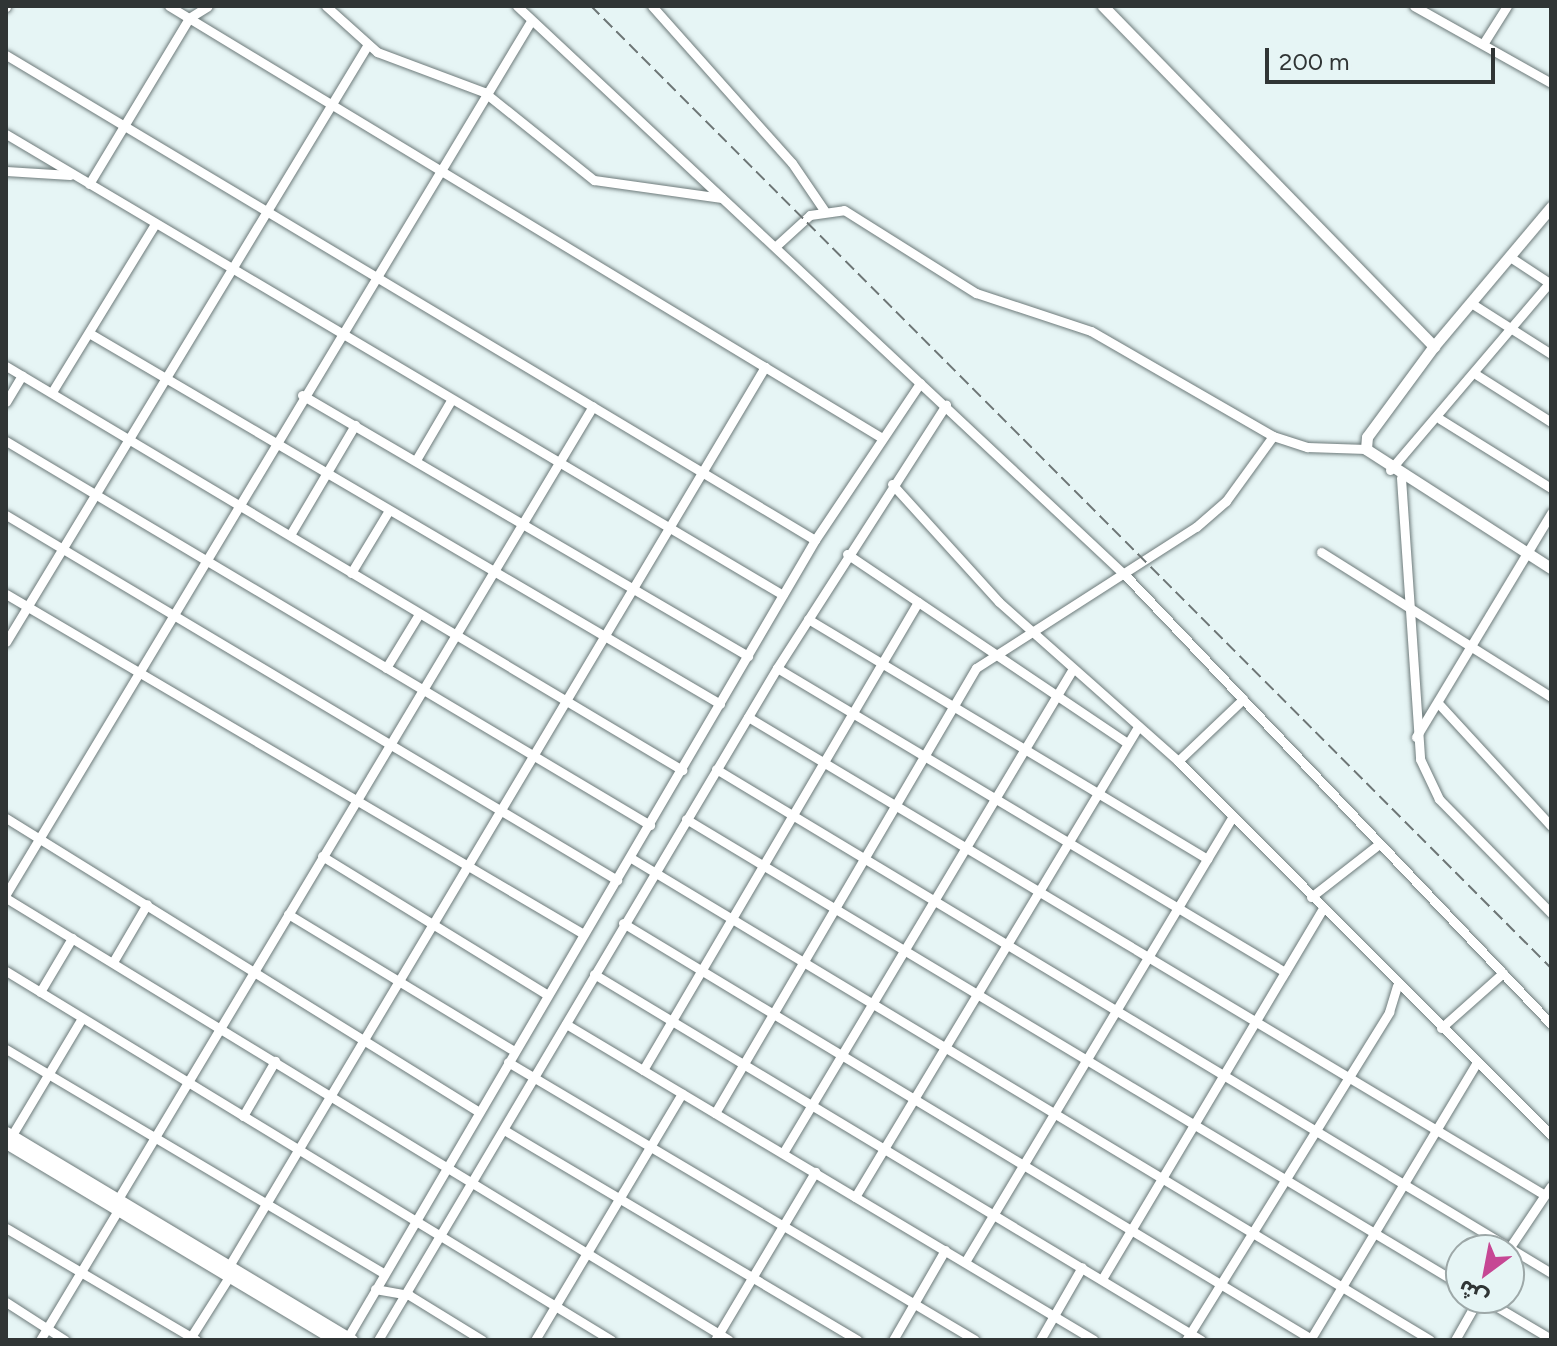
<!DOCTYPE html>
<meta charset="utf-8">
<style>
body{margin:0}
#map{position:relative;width:1557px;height:1346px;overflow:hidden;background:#e6f5f5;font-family:Figtree,"Noto Sans Arabic",sans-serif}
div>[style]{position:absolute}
.roads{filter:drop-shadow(0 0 2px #6d7a7a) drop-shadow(0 0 2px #6d7a7a)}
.minor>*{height:9px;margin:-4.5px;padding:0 4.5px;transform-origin:4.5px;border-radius:4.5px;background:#fff}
.tertiary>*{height:11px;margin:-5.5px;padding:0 5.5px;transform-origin:5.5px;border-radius:5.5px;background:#fff}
.rail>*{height:2px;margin-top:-1px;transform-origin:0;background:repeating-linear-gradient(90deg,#6d7575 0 12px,transparent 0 18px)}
span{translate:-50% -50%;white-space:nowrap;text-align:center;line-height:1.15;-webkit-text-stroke:6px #e6f5f5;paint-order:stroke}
.frame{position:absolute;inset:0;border:8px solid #303535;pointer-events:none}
.north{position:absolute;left:1445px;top:1234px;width:80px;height:80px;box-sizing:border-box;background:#e6f5f5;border:2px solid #9da8a8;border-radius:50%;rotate:212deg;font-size:22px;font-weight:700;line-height:32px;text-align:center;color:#303535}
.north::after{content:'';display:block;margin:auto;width:28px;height:36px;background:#c64794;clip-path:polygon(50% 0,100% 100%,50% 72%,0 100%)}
.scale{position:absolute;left:1265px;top:48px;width:230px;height:36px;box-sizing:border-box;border:4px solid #303535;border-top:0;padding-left:10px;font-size:24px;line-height:28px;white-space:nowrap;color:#303535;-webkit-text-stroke:6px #e6f5f5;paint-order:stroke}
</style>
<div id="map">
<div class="roads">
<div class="minor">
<div style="left:169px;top:6px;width:834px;rotate:31.21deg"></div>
<div style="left:326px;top:6px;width:69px;rotate:42deg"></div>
<div style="left:377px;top:52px;width:114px;rotate:20.5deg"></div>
<div style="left:484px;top:92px;width:141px;rotate:38.7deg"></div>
<div style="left:594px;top:180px;width:129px;rotate:8deg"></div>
<div style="left:517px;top:6px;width:834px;rotate:43.11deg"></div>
<div style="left:1126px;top:576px;width:618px;rotate:46.51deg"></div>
<div style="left:652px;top:6px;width:210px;rotate:48.3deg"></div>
<div style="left:792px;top:163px;width:57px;rotate:55.8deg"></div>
<div style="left:1414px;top:6px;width:157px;rotate:29.3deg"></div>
<div style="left:6px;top:7px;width:1px;rotate:-90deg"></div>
<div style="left:1483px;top:44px;width:45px;rotate:-57.7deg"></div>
<div style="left:6px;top:55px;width:943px;rotate:30.94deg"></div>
<div style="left:6px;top:134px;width:903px;rotate:30.68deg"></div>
<div style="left:6px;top:171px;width:64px;rotate:3.6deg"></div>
<div style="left:89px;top:184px;width:194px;rotate:-58.9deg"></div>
<div style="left:189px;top:18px;width:22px;rotate:-32deg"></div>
<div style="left:776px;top:246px;width:46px;rotate:-42.4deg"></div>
<div style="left:810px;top:215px;width:34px;rotate:-8deg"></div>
<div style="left:844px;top:210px;width:156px;rotate:32.2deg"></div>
<div style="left:976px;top:293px;width:121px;rotate:18.3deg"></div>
<div style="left:1091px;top:331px;width:210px;rotate:30deg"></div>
<div style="left:1273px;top:436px;width:36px;rotate:18deg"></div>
<div style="left:1307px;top:447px;width:59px;rotate:1.9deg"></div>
<div style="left:1510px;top:257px;width:49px;rotate:33.4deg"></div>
<div style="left:1471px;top:303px;width:95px;rotate:32.5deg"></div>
<div style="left:89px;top:333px;width:732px;rotate:30.45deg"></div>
<div style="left:6px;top:366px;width:788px;rotate:30.86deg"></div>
<div style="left:1477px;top:375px;width:88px;rotate:32.4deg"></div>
<div style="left:52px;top:392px;width:197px;rotate:-58.5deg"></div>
<div style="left:302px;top:395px;width:517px;rotate:30.34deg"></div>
<div style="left:6px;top:402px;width:31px;rotate:-59deg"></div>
<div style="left:1440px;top:419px;width:131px;rotate:31.9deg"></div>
<div style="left:6px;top:441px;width:750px;rotate:30.81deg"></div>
<div style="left:416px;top:460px;width:67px;rotate:-59.6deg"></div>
<div style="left:1390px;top:470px;width:248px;rotate:-49.6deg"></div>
<div style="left:1401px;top:478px;width:282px;rotate:86.1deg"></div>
<div style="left:1420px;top:759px;width:44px;rotate:64.6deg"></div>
<div style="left:1439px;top:799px;width:160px;rotate:45.5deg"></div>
<div style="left:892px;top:484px;width:159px;rotate:47.8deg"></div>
<div style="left:999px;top:602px;width:239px;rotate:41.6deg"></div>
<div style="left:1178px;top:761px;width:528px;rotate:45.08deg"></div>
<div style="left:6px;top:515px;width:712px;rotate:30.85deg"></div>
<div style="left:290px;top:535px;width:128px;rotate:-59.4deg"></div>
<div style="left:1321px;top:552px;width:272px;rotate:32.2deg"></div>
<div style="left:847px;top:554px;width:338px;rotate:34deg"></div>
<div style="left:351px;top:573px;width:71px;rotate:-58.8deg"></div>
<div style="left:6px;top:594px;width:668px;rotate:30.48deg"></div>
<div style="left:808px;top:619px;width:466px;rotate:31deg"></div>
<div style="left:6px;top:642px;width:697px;rotate:-58.8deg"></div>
<div style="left:386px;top:668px;width:63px;rotate:-58.6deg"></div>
<div style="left:777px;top:668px;width:592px;rotate:30.9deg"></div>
<div style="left:1438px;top:703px;width:167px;rotate:47.4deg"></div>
<div style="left:748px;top:717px;width:927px;rotate:30.96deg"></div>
<div style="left:1416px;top:737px;width:262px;rotate:-58.9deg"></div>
<div style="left:1178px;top:761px;width:90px;rotate:-43.6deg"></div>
<div style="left:716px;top:769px;width:975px;rotate:31.11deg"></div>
<div style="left:6px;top:818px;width:553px;rotate:31.85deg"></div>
<div style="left:686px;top:819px;width:904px;rotate:31.02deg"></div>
<div style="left:322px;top:856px;width:263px;rotate:31.6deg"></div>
<div style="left:631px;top:858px;width:933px;rotate:31.1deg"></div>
<div style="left:6px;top:894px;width:1019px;rotate:-58.98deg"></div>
<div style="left:1311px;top:897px;width:86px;rotate:-37.9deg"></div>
<div style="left:6px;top:898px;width:847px;rotate:31.44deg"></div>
<div style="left:288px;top:914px;width:264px;rotate:31.2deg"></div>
<div style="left:623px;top:923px;width:806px;rotate:31.15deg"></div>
<div style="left:113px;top:962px;width:67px;rotate:-59.6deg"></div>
<div style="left:6px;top:971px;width:709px;rotate:31.38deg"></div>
<div style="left:594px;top:974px;width:709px;rotate:31.09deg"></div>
<div style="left:40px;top:992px;width:63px;rotate:-59.3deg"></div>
<div style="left:566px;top:1024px;width:615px;rotate:30.9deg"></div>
<div style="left:1441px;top:1028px;width:83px;rotate:-41.6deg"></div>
<div style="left:6px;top:1049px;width:439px;rotate:30.7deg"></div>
<div style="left:508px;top:1062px;width:543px;rotate:30.76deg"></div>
<div style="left:643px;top:1070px;width:543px;rotate:-59.56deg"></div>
<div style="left:715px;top:1113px;width:516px;rotate:-59.61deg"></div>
<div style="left:976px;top:668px;width:261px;rotate:-32.7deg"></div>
<div style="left:1196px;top:527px;width:40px;rotate:-41deg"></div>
<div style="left:1226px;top:501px;width:80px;rotate:-54.1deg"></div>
<div style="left:243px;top:1116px;width:64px;rotate:-59.8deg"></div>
<div style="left:504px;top:1130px;width:411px;rotate:30.7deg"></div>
<div style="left:12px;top:1135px;width:136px;rotate:-59.1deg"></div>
<div style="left:783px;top:1153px;width:561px;rotate:-59.09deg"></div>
<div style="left:855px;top:1197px;width:549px;rotate:-58.95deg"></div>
<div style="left:118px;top:1199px;width:924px;rotate:-59.08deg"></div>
<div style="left:6px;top:1228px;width:221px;rotate:30.5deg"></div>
<div style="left:1508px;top:1250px;width:77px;rotate:-56.1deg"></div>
<div style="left:965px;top:1262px;width:520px;rotate:-59deg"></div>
<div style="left:229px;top:1266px;width:1047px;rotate:-59.2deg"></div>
<div style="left:1102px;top:1279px;width:431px;rotate:-59.2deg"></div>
<div style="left:375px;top:1289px;width:35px;rotate:10deg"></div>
<div style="left:409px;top:1295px;width:86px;rotate:31.7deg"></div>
<div style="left:1482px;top:1298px;width:80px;rotate:30.7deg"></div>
<div style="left:6px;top:1302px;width:70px;rotate:32.8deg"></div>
<div style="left:348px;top:1337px;width:924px;rotate:-59.63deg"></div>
<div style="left:815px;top:540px;width:189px;rotate:-56.2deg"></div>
<div style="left:40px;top:1340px;width:152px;rotate:-59deg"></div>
<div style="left:189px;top:1340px;width:75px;rotate:-57.6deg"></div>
<div style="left:378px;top:1340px;width:782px;rotate:-59.3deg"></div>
<div style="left:777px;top:668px;width:313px;rotate:-57.3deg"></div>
<div style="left:535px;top:1340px;width:287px;rotate:-59.2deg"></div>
<div style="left:715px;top:1340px;width:196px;rotate:-59.2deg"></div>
<div style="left:893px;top:1340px;width:104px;rotate:-60deg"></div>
<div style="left:1040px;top:1340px;width:84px;rotate:-60.1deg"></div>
<div style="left:1186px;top:1340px;width:386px;rotate:-58.2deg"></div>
<div style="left:1389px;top:1012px;width:27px;rotate:-73deg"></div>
<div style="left:1310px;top:1340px;width:322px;rotate:-59deg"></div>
<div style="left:1455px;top:1340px;width:48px;rotate:-60.3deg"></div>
</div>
<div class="tertiary">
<div style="left:1103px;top:6px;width:475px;rotate:45.8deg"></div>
<div style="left:1551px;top:207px;width:182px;rotate:130.1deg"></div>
<div style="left:1434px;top:346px;width:113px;rotate:126.4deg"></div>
<div style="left:1367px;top:437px;width:12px;rotate:95deg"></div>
<div style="left:1366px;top:449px;width:220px;rotate:32.8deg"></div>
<div style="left:6px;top:1132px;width:404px;rotate:31deg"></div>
<div style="left:6px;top:1143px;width:383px;rotate:30.9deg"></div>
</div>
</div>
<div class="rail">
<div style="left:591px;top:6px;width:1359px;rotate:45.06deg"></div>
</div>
<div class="frame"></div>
<div class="north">ش</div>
<div class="scale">200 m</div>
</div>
